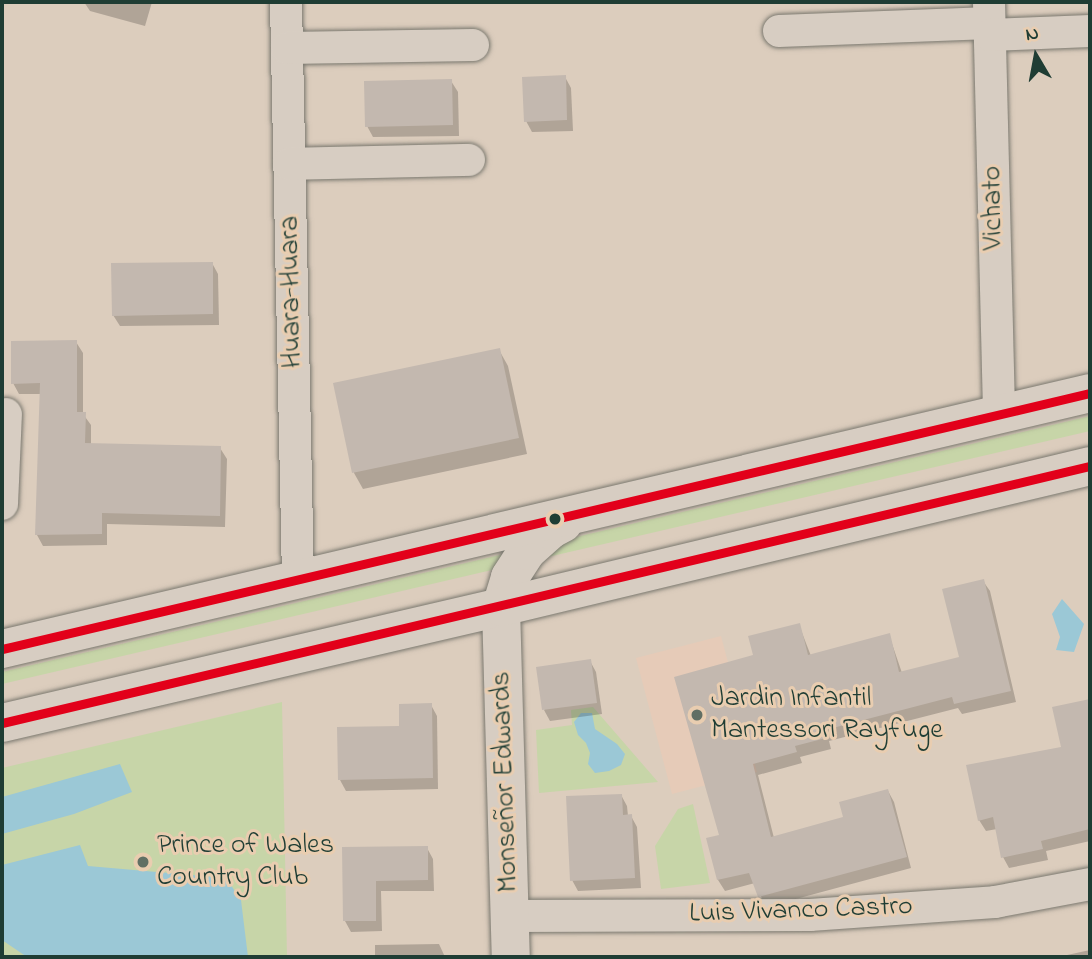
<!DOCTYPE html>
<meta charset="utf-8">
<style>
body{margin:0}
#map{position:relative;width:1092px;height:959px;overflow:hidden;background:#dccdbd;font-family:"Indie Flower",sans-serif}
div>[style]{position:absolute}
.built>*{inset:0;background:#e6cbb8}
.green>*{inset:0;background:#c7d5a8}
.water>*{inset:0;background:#9bc8d6}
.shadow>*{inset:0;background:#0003}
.building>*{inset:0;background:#c3b8af}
.roads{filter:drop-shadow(0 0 2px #7a786f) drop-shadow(0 0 2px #7a786f)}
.minor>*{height:32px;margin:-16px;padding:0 16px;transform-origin:16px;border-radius:16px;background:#d7cdc2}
.tertiary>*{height:38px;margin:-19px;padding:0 19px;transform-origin:19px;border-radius:19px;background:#d7cdc2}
.primary>*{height:38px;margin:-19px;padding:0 19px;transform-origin:19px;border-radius:19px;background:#d7cdc2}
.bus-1>*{height:9px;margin:-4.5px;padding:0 4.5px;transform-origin:4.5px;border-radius:4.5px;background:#e2001a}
.dots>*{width:19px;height:19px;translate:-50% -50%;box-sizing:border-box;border:4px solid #e9cdb0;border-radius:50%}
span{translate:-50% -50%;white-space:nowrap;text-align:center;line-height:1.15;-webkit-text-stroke:6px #e9cdb0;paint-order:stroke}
.street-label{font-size:28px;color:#1f3d34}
.poi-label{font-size:28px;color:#1f3d34}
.left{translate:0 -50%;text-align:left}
.frame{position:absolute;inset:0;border:4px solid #1f3d34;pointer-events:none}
.north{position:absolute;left:1001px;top:21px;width:70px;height:70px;-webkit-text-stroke:5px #e9cdb0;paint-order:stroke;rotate:350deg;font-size:19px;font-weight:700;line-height:28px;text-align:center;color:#1f3d34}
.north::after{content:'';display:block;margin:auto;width:24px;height:32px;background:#1f3d34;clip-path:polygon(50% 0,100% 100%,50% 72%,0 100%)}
</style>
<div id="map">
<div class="built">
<div style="clip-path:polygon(721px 636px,757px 772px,672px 794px,636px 658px)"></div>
</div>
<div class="green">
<div style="clip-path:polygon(1090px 416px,1090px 431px,2px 684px,2px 672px)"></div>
<div style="clip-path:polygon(282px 702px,287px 957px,2px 957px,2px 768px)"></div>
<div style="clip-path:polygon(593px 707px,658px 782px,539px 793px,536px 730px,572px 725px,571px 710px)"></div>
<div style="clip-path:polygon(693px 804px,710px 883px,661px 889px,655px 846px,678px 809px)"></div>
</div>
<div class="water">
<div style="clip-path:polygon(1062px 599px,1084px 624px,1074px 652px,1056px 650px,1060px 637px,1052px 614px)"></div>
<div style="clip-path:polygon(581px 713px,592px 713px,595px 729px,617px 744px,625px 754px,621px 765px,609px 771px,595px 773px,588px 764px,590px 753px,586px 743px,578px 735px,574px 722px)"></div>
<div style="clip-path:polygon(120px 764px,132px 792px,74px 814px,2px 834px,2px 797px)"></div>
<div style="clip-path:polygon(80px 845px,88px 866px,226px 878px,241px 900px,248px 957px,27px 957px,2px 940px,2px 865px)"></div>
</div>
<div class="shadow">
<div style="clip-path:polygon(84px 2px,152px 2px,145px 26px,90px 11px)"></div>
<div style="clip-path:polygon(565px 77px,571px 88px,573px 131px,532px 132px,526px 121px)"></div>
<div style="clip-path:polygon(451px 81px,458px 92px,459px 136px,373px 137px,367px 126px)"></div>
<div style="clip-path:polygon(212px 263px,218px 274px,219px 325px,120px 326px,113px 315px)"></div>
<div style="clip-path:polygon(76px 342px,83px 353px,83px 414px,91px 425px,91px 445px,220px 448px,227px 459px,225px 527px,107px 524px,107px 545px,43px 546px,37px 535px,42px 394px,19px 394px,13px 383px)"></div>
<div style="clip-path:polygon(499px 350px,508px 366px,527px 454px,363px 489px,354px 473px,335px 384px)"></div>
<div style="clip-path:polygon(983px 581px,990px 591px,1016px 702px,962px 714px,958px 708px,829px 741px,831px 749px,800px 757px,802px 763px,758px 775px,774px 838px,845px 819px,888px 791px,894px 802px,911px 868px,766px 907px,755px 883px,725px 891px,718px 880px,722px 836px,755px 656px,799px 625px,811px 656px,889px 635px,902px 673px,961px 658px)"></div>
<div style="clip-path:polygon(590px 661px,596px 672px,602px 714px,550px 721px,544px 710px)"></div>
<div style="clip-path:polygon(1090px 701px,1090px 841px,1046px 851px,1048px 860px,1009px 868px,1003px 857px,997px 829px,986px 831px,979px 820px,1063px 748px)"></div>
<div style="clip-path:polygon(431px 705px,437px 716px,438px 789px,346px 791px,340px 780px)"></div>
<div style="clip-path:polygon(621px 795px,627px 806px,628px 816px,631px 816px,637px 827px,641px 888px,578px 891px,572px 880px)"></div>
<div style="clip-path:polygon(427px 848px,433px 859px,434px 891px,381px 891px,382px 931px,351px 932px,345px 921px,344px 849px)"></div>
<div style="clip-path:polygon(439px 944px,445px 957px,375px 957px,375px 945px)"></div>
<div style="clip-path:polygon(1090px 950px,1090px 957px,1058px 957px)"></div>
</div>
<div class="building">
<div style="clip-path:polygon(566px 75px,567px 120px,524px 122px,522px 77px)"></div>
<div style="clip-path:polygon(452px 79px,453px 125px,365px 127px,364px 81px)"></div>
<div style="clip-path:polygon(213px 262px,213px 314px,112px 316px,111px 263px)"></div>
<div style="clip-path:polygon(77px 340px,77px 412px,86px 412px,85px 443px,221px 446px,220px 516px,102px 513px,102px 534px,35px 535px,40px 383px,11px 384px,11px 341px)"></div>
<div style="clip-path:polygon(500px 348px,519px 438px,352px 473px,333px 383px)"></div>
<div style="clip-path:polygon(984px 579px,1011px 691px,954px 704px,952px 697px,825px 730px,826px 738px,795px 746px,797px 752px,753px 764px,771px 837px,843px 817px,839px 802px,888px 789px,907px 857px,758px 897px,749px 873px,717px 880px,706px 838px,719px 835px,674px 677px,753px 655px,748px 636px,800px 623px,808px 655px,890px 633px,899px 672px,959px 657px,942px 589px)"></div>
<div style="clip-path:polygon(591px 659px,597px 703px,542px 710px,536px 667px)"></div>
<div style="clip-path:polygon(1090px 699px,1090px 829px,1041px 841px,1043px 849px,1001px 858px,993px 817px,978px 821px,966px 765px,1061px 747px,1052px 707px)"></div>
<div style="clip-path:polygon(432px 703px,433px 778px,338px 780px,337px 727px,399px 726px,399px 704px)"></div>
<div style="clip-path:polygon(622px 794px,623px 815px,632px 814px,635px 878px,570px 881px,566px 796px)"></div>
<div style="clip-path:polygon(428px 846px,428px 880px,376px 881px,376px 921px,343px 921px,342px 847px)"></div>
</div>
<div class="roads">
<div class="minor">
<div style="left:286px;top:2px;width:579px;rotate:88.81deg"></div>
<div style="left:989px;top:2px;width:413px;rotate:88.6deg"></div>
<div style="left:779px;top:31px;width:211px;rotate:-2.2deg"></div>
<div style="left:990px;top:35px;width:100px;rotate:-2.3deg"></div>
<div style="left:287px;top:48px;width:186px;rotate:-0.9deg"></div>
<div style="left:289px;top:164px;width:180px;rotate:-1.3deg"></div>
<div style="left:2px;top:504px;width:90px;rotate:-87.5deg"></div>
<div style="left:511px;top:916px;width:299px;rotate:-0.2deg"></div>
<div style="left:810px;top:915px;width:185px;rotate:-4deg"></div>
<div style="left:995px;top:902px;width:97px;rotate:-10.7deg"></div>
</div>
<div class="tertiary">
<div style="left:501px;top:607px;width:350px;rotate:88.4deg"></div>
</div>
<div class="primary">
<div style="left:501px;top:607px;width:31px;rotate:-73deg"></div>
<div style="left:510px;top:577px;width:31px;rotate:-57deg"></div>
<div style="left:527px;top:551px;width:31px;rotate:-42deg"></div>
<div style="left:550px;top:530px;width:15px;rotate:-28deg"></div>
<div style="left:2px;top:649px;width:1118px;rotate:-13.24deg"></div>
<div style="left:2px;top:723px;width:512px;rotate:-13.09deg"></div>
<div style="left:501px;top:607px;width:606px;rotate:-13.46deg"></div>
</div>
</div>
<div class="bus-1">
<div style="left:2px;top:649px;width:1118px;rotate:-13.24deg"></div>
<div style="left:2px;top:723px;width:1118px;rotate:-13.29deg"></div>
</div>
<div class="dots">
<div style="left:555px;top:519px;background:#1f3d34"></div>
<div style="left:697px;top:715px;background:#616f64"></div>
<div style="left:143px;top:862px;background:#616f64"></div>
</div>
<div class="street-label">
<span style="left:994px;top:208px;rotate:-91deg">Vichato</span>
<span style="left:292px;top:292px;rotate:-91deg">Huara-Huara</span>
<span style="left:506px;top:782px;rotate:-92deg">Monseñor Edwards</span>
<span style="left:801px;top:911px;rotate:-2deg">Luis Vivanco Castro</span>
</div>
<div class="poi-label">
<span class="left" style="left:711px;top:715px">Jardin Infantil<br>Mantessori Rayfuge</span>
<span class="left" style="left:157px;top:862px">Prince of Wales<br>Country Club</span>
</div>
<div class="frame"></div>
<div class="north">N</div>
</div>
